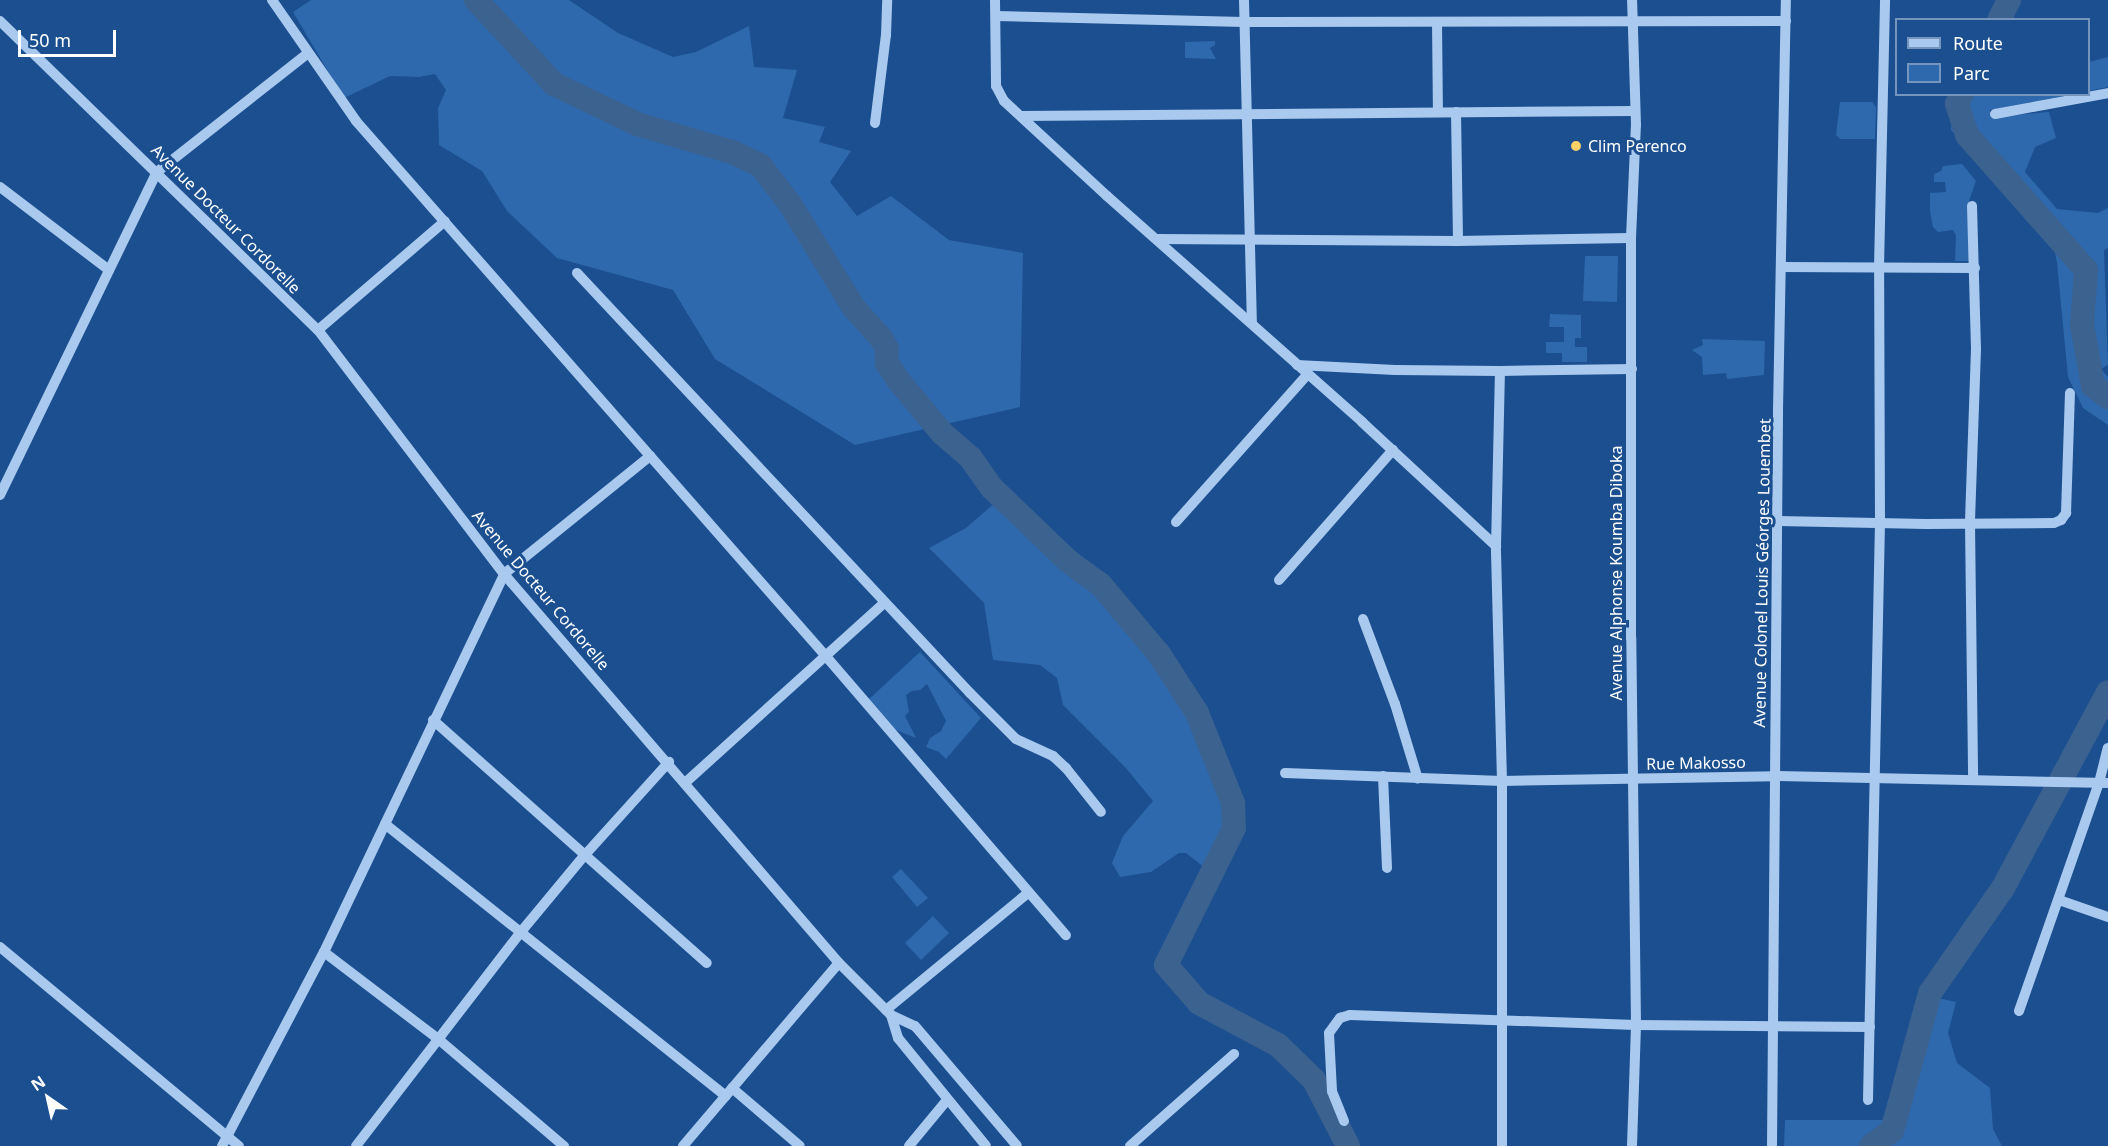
<!DOCTYPE html>
<meta charset="utf-8">
<style>
body{margin:0}
#map{position:relative;width:2108px;height:1146px;overflow:hidden;background:#1b4f8f;font-family:"Noto Sans",sans-serif}
div>[style]{position:absolute}
.green>*{inset:0;background:#2e69ad}
.river>*{height:24px;margin:-12px;padding:0 12px;transform-origin:12px;border-radius:12px;background:#3c6290}
.minor>*{height:10px;margin:-5px;padding:0 5px;transform-origin:5px;border-radius:5px;background:#a9c9ee}
.dots>*{width:16px;height:16px;translate:-50% -50%;box-sizing:border-box;border:3px solid #1b4f8f;border-radius:50%}
span{translate:-50% -50%;white-space:nowrap;text-align:center;line-height:1.15;-webkit-text-stroke:6px #1b4f8f;paint-order:stroke}
.poi-label{font-size:16px;color:#fff}
.left{translate:0 -50%;text-align:left}
.street-label{font-size:16px;color:#fff}
.legend{position:absolute;left:1895px;top:18px;width:195px;height:78px;box-sizing:border-box;background:#1b4f8f;border:2px solid #7695bc;margin:0;padding:8px 10px;list-style:none;font-size:18px;color:#fff}
.legend li{display:flex;align-items:center;gap:12px;height:30px}
.legend b{width:30px;border:2px solid #7695bc}
.north{position:absolute;left:18px;top:1068px;width:60px;height:60px;-webkit-text-stroke:4px #1b4f8f;paint-order:stroke;rotate:326deg;font-size:16px;font-weight:700;line-height:24px;text-align:center;color:#fff}
.north::after{content:'';display:block;margin:auto;width:21px;height:27px;background:#fff;clip-path:polygon(50% 0,100% 100%,50% 72%,0 100%)}
.scale{position:absolute;left:18px;top:30px;width:98px;height:27px;box-sizing:border-box;border:3px solid #fff;border-top:0;padding-left:8px;font-size:18px;line-height:21px;white-space:nowrap;color:#fff;-webkit-text-stroke:4px #1b4f8f;paint-order:stroke}
</style>
<div id="map">
<div class="green">
<div style="clip-path:polygon(311px 0,569px 0,618px 33px,673px 57px,696px 52px,749px 26px,754px 67px,797px 70px,783px 118px,825px 127px,819px 142px,851px 151px,830px 182px,857px 216px,891px 196px,949px 240px,1023px 253px,1020px 407px,855px 445px,715px 359px,673px 290px,557px 258px,507px 211px,482px 171px,439px 145px,438px 108px,446px 90px,435px 74px,419px 77px,390px 76px,344px 98px,293px 12px)"></div>
<div style="clip-path:polygon(1215px 41px,1215px 45px,1210px 48px,1216px 59px,1185px 58px,1185px 42px)"></div>
<div style="clip-path:polygon(2108px 57px,2108px 87px,2089px 91px,2089px 62px)"></div>
<div style="clip-path:polygon(1961px 95px,2069px 95px,1990px 110px,1991px 117px,2049px 112px,2056px 138px,2035px 147px,2025px 172px,2057px 209px,2098px 213px,2108px 208px,2108px 248px,2104px 250px,2108px 365px,2101px 369px,2108px 377px,2108px 425px,2083px 408px,2068px 377px,2057px 263px,2051px 229px,2014px 206px,1978px 157px,1951px 130px,1952px 103px)"></div>
<div style="clip-path:polygon(1840px 102px,1872px 102px,1876px 107px,1875px 139px,1840px 139px,1836px 135px)"></div>
<div style="clip-path:polygon(1962px 164px,1976px 181px,1969px 201px,1970px 261px,1955px 261px,1956px 235px,1953px 230px,1938px 232px,1933px 227px,1930px 211px,1930px 193px,1946px 192px,1945px 182px,1934px 182px,1934px 174px,1941px 171px,1943px 166px)"></div>
<div style="clip-path:polygon(1585px 256px,1618px 256px,1617px 302px,1583px 301px)"></div>
<div style="clip-path:polygon(1550px 314px,1581px 315px,1581px 338px,1575px 338px,1575px 347px,1587px 347px,1587px 362px,1562px 362px,1562px 353px,1546px 353px,1546px 342px,1564px 342px,1564px 327px,1549px 327px)"></div>
<div style="clip-path:polygon(1702px 339px,1765px 341px,1764px 375px,1727px 379px,1726px 373px,1703px 375px,1702px 357px,1692px 350px,1703px 345px)"></div>
<div style="clip-path:polygon(997px 501px,1120px 615px,1179px 694px,1223px 795px,1228px 814px,1215px 856px,1204px 867px,1186px 853px,1179px 853px,1151px 872px,1120px 877px,1112px 863px,1123px 836px,1153px 801px,1125px 767px,1063px 705px,1057px 678px,1040px 665px,993px 660px,984px 603px,929px 548px,966px 528px)"></div>
<div style="clip-path:polygon(920px 652px,981px 718px,946px 759px,939px 752px,926px 747px,930px 738px,941px 731px,946px 721px,927px 684px,920px 690px,912px 691px,906px 695px,909px 712px,905px 716px,916px 738px,896px 730px,868px 700px)"></div>
<div style="clip-path:polygon(901px 869px,928px 898px,917px 907px,892px 877px)"></div>
<div style="clip-path:polygon(933px 916px,949px 933px,921px 960px,905px 943px)"></div>
<div style="clip-path:polygon(1938px 998px,1956px 1002px,1948px 1033px,1957px 1063px,1990px 1088px,1993px 1129px,2002px 1146px,1784px 1146px,1785px 1120px,1900px 1120px,1916px 1050px)"></div>
</div>
<div class="river">
<div style="left:476px;top:0;width:115px;rotate:47.1deg"></div>
<div style="left:554px;top:84px;width:92px;rotate:25.7deg"></div>
<div style="left:637px;top:124px;width:99px;rotate:16.4deg"></div>
<div style="left:732px;top:152px;width:31px;rotate:25deg"></div>
<div style="left:760px;top:165px;width:49px;rotate:52.4deg"></div>
<div style="left:790px;top:204px;width:122px;rotate:58.4deg"></div>
<div style="left:854px;top:308px;width:40px;rotate:48deg"></div>
<div style="left:881px;top:338px;width:13px;rotate:61deg"></div>
<div style="left:887px;top:349px;width:14px;rotate:90deg"></div>
<div style="left:887px;top:363px;width:20px;rotate:57deg"></div>
<div style="left:898px;top:380px;width:69px;rotate:50.3deg"></div>
<div style="left:942px;top:433px;width:37px;rotate:41deg"></div>
<div style="left:970px;top:457px;width:38px;rotate:55deg"></div>
<div style="left:992px;top:488px;width:105px;rotate:43.8deg"></div>
<div style="left:1068px;top:561px;width:39px;rotate:36deg"></div>
<div style="left:1100px;top:584px;width:92px;rotate:49.9deg"></div>
<div style="left:1159px;top:654px;width:70px;rotate:57.2deg"></div>
<div style="left:1197px;top:713px;width:97px;rotate:68.2deg"></div>
<div style="left:1233px;top:803px;width:25px;rotate:88deg"></div>
<div style="left:1234px;top:828px;width:153px;rotate:116.4deg"></div>
<div style="left:1166px;top:965px;width:50px;rotate:49deg"></div>
<div style="left:1199px;top:1003px;width:89px;rotate:28deg"></div>
<div style="left:1278px;top:1045px;width:50px;rotate:44.2deg"></div>
<div style="left:1314px;top:1080px;width:74px;rotate:62.7deg"></div>
<div style="left:1999px;top:20px;width:22px;rotate:-63deg"></div>
<div style="left:1962px;top:94px;width:11px;rotate:117deg"></div>
<div style="left:1957px;top:104px;width:33px;rotate:72deg"></div>
<div style="left:1967px;top:135px;width:180px;rotate:48.6deg"></div>
<div style="left:2086px;top:270px;width:55px;rotate:94.2deg"></div>
<div style="left:2082px;top:325px;width:62px;rotate:79.8deg"></div>
<div style="left:2093px;top:386px;width:19px;rotate:36deg"></div>
<div style="left:1871px;top:1146px;width:26px;rotate:-36deg"></div>
<div style="left:1892px;top:1131px;width:143px;rotate:-74.6deg"></div>
<div style="left:1930px;top:993px;width:128px;rotate:-55.2deg"></div>
<div style="left:2003px;top:888px;width:222px;rotate:-61.8deg"></div>
</div>
<div class="minor">
<div style="left:272px;top:0;width:147px;rotate:55.2deg"></div>
<div style="left:356px;top:121px;width:709px;rotate:48.72deg"></div>
<div style="left:824px;top:654px;width:371px;rotate:49.3deg"></div>
<div style="left:995px;top:0;width:86px;rotate:89.3deg"></div>
<div style="left:996px;top:86px;width:17px;rotate:62deg"></div>
<div style="left:1004px;top:101px;width:140px;rotate:42.7deg"></div>
<div style="left:1107px;top:196px;width:341px;rotate:41.5deg"></div>
<div style="left:1362px;top:422px;width:183px;rotate:42.8deg"></div>
<div style="left:1244px;top:0;width:323px;rotate:88.6deg"></div>
<div style="left:996px;top:16px;width:248px;rotate:1.4deg"></div>
<div style="left:1244px;top:22px;width:542px;rotate:-0.11deg"></div>
<div style="left:0;top:21px;width:443px;rotate:44.2deg"></div>
<div style="left:318px;top:330px;width:307px;rotate:52.7deg"></div>
<div style="left:504px;top:574px;width:513px;rotate:49.27deg"></div>
<div style="left:839px;top:963px;width:74px;rotate:45deg"></div>
<div style="left:891px;top:1015px;width:24px;rotate:73deg"></div>
<div style="left:898px;top:1038px;width:139px;rotate:50.8deg"></div>
<div style="left:1437px;top:22px;width:90px;rotate:89.4deg"></div>
<div style="left:1456px;top:112px;width:129px;rotate:89.1deg"></div>
<div style="left:1995px;top:114px;width:115px;rotate:-10.5deg"></div>
<div style="left:1021px;top:116px;width:613px;rotate:-0.47deg"></div>
<div style="left:875px;top:123px;width:89px;rotate:-82.9deg"></div>
<div style="left:886px;top:35px;width:35px;rotate:-88deg"></div>
<div style="left:0;top:187px;width:137px;rotate:37.3deg"></div>
<div style="left:1972px;top:206px;width:143px;rotate:88.4deg"></div>
<div style="left:1976px;top:349px;width:174px;rotate:92deg"></div>
<div style="left:1970px;top:523px;width:256px;rotate:89.3deg"></div>
<div style="left:1158px;top:239px;width:300px;rotate:0.4deg"></div>
<div style="left:1458px;top:241px;width:173px;rotate:-1deg"></div>
<div style="left:1782px;top:267px;width:193px;rotate:0.3deg"></div>
<div style="left:577px;top:273px;width:575px;rotate:46.9deg"></div>
<div style="left:970px;top:693px;width:65px;rotate:45deg"></div>
<div style="left:1016px;top:739px;width:41px;rotate:24.7deg"></div>
<div style="left:1053px;top:756px;width:18px;rotate:43deg"></div>
<div style="left:1066px;top:768px;width:56px;rotate:51.5deg"></div>
<div style="left:318px;top:330px;width:167px;rotate:-40.6deg"></div>
<div style="left:1297px;top:365px;width:98px;rotate:2.9deg"></div>
<div style="left:1395px;top:370px;width:105px;rotate:0.5deg"></div>
<div style="left:0;top:495px;width:359px;rotate:-64.1deg"></div>
<div style="left:157px;top:172px;width:192px;rotate:-38.2deg"></div>
<div style="left:1778px;top:521px;width:148px;rotate:1.2deg"></div>
<div style="left:1926px;top:524px;width:128px;rotate:-0.4deg"></div>
<div style="left:2054px;top:523px;width:8px;rotate:-23deg"></div>
<div style="left:2061px;top:520px;width:9px;rotate:-54deg"></div>
<div style="left:2066px;top:513px;width:120px;rotate:-88.1deg"></div>
<div style="left:1176px;top:522px;width:198px;rotate:-48.3deg"></div>
<div style="left:1279px;top:580px;width:173px;rotate:-48.8deg"></div>
<div style="left:1363px;top:619px;width:91px;rotate:69.4deg"></div>
<div style="left:1395px;top:704px;width:78px;rotate:73deg"></div>
<div style="left:433px;top:720px;width:366px;rotate:41.6deg"></div>
<div style="left:1285px;top:773px;width:217px;rotate:2.1deg"></div>
<div style="left:1502px;top:781px;width:273px;rotate:-1deg"></div>
<div style="left:1775px;top:776px;width:333px;rotate:1.2deg"></div>
<div style="left:1383px;top:776px;width:92px;rotate:87.5deg"></div>
<div style="left:686px;top:782px;width:267px;rotate:-42.1deg"></div>
<div style="left:385px;top:824px;width:436px;rotate:38.6deg"></div>
<div style="left:2059px;top:900px;width:52px;rotate:19.1deg"></div>
<div style="left:0;top:947px;width:311px;rotate:39.8deg"></div>
<div style="left:324px;top:952px;width:142px;rotate:37.3deg"></div>
<div style="left:437px;top:1038px;width:167px;rotate:40.4deg"></div>
<div style="left:886px;top:1010px;width:185px;rotate:-39.5deg"></div>
<div style="left:2019px;top:1011px;width:242px;rotate:-70.7deg"></div>
<div style="left:2099px;top:783px;width:36px;rotate:-76deg"></div>
<div style="left:891px;top:1015px;width:26px;rotate:25deg"></div>
<div style="left:915px;top:1026px;width:157px;rotate:49.6deg"></div>
<div style="left:732px;top:1088px;width:89px;rotate:40.5deg"></div>
<div style="left:1868px;top:1100px;width:577px;rotate:-88.81deg"></div>
<div style="left:1880px;top:523px;width:256px;rotate:-90.2deg"></div>
<div style="left:1879px;top:267px;width:267px;rotate:-88.7deg"></div>
<div style="left:1344px;top:1121px;width:32px;rotate:-112deg"></div>
<div style="left:1332px;top:1091px;width:58px;rotate:-93deg"></div>
<div style="left:1329px;top:1033px;width:19px;rotate:-54deg"></div>
<div style="left:1340px;top:1018px;width:10px;rotate:-17deg"></div>
<div style="left:1350px;top:1015px;width:286px;rotate:2deg"></div>
<div style="left:1636px;top:1025px;width:234px;rotate:0.5deg"></div>
<div style="left:222px;top:1146px;width:219px;rotate:-62.3deg"></div>
<div style="left:324px;top:952px;width:419px;rotate:-64.5deg"></div>
<div style="left:504px;top:574px;width:188px;rotate:-38.9deg"></div>
<div style="left:356px;top:1146px;width:269px;rotate:-52.4deg"></div>
<div style="left:520px;top:933px;width:100px;rotate:-50.3deg"></div>
<div style="left:584px;top:856px;width:127px;rotate:-47.9deg"></div>
<div style="left:683px;top:1146px;width:240px;rotate:-49.6deg"></div>
<div style="left:909px;top:1146px;width:60px;rotate:-50.4deg"></div>
<div style="left:1130px;top:1146px;width:139px;rotate:-41.5deg"></div>
<div style="left:1502px;top:1146px;width:365px;rotate:-90deg"></div>
<div style="left:1502px;top:781px;width:235px;rotate:-91.5deg"></div>
<div style="left:1496px;top:546px;width:175px;rotate:-88.7deg"></div>
<div style="left:1500px;top:371px;width:132px;rotate:-0.9deg"></div>
<div style="left:1632px;top:1146px;width:121px;rotate:-88.1deg"></div>
<div style="left:1636px;top:1025px;width:387px;rotate:-90.7deg"></div>
<div style="left:1631px;top:638px;width:400px;rotate:-90deg"></div>
<div style="left:1631px;top:238px;width:113px;rotate:-87.5deg"></div>
<div style="left:1636px;top:125px;width:125px;rotate:-91.8deg"></div>
<div style="left:1772px;top:1146px;width:736px;rotate:-89.53deg"></div>
<div style="left:1778px;top:410px;width:410px;rotate:-88.9deg"></div>
</div>
<div class="dots">
<div style="left:1576px;top:146px;background:#ffd166"></div>
</div>
<div class="poi-label">
<span class="left" style="left:1588px;top:146px">Clim Perenco</span>
</div>
<div class="street-label">
<span style="left:226px;top:219px;rotate:45deg">Avenue Docteur Cordorelle</span>
<span style="left:1616px;top:573px;rotate:-90deg">Avenue Alphonse Koumba Diboka</span>
<span style="left:1762px;top:573px;rotate:-89deg">Avenue Colonel Louis Géorges Louembet</span>
<span style="left:541px;top:590px;rotate:50deg">Avenue Docteur Cordorelle</span>
<span style="left:1696px;top:763px;rotate:-1deg">Rue Makosso</span>
</div>
<ul class="legend">
<li><b style="height:8px;background:#a9c9ee"></b>Route</li>
<li><b style="height:16px;background:#2e69ad"></b>Parc</li>
</ul>
<div class="north">N</div>
<div class="scale">50 m</div>
</div>
